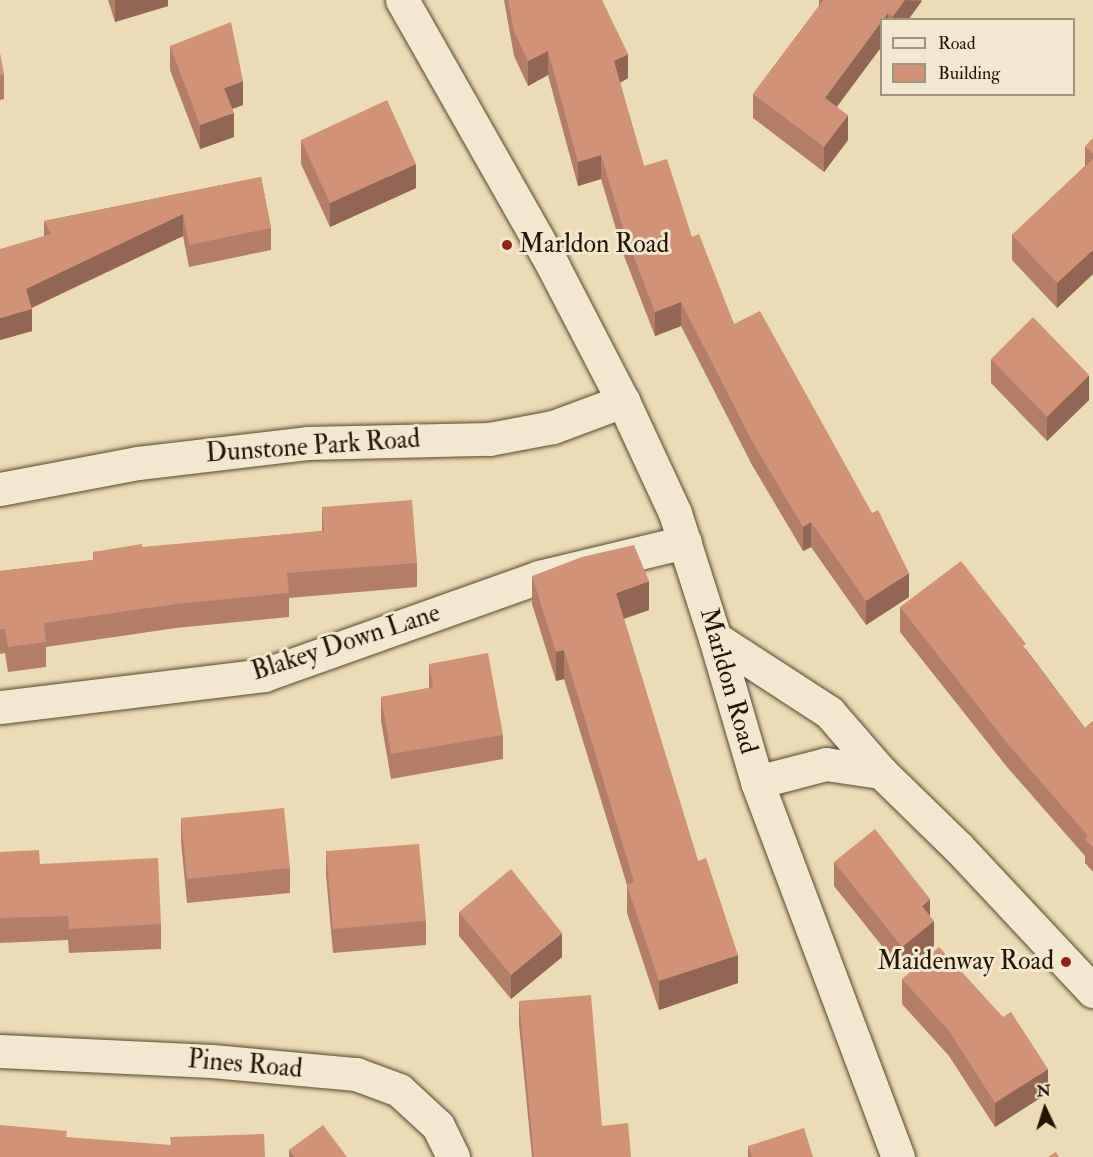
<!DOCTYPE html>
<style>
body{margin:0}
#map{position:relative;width:1093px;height:1157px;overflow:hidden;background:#ebdcb5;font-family:"IM FELL Double Pica",serif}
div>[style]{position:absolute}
.roads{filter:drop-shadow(0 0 2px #564831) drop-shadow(0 0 2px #564831)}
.street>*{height:33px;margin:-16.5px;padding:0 16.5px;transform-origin:16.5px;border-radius:16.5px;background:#f2e8cf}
.secondary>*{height:33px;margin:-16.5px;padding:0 16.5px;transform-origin:16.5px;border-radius:16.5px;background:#f2e8cf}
.wall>*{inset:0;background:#b37e68}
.shaded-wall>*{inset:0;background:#926655}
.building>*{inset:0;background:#d09279}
.dots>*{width:16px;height:16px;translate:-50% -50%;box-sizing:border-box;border:3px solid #f2e8cf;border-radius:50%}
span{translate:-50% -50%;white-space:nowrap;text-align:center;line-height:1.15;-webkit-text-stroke:6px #f2e8cf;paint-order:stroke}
.poi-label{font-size:26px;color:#241605}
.left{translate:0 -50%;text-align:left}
.right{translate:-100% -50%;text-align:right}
.street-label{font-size:26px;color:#241605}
.legend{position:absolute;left:880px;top:18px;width:195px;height:78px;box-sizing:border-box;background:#f2e8cf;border:2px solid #a0947e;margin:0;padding:8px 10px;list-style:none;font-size:18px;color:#241605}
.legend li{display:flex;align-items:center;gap:12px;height:30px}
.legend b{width:30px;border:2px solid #a0947e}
.north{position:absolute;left:1015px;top:1079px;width:60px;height:60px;-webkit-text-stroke:4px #f2e8cf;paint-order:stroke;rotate:356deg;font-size:16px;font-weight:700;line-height:24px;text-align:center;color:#241605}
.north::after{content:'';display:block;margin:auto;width:21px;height:27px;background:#241605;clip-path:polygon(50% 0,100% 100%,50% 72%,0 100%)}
</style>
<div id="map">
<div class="roads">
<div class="street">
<div style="left:0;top:489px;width:140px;rotate:-10.7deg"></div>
<div style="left:138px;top:463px;width:170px;rotate:-6.7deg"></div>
<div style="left:307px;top:443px;width:182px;rotate:-1.3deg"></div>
<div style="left:489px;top:439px;width:65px;rotate:-10.6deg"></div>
<div style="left:553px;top:427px;width:75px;rotate:-20.4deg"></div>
<div style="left:0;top:707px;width:266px;rotate:-6.9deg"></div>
<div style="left:264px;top:675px;width:292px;rotate:-19.6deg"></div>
<div style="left:539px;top:577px;width:150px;rotate:-13.5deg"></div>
<div style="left:0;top:1051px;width:212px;rotate:2.7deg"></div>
<div style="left:212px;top:1061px;width:145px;rotate:5.2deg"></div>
<div style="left:356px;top:1074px;width:46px;rotate:20.4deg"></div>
<div style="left:399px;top:1090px;width:53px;rotate:42.7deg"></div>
<div style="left:438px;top:1126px;width:34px;rotate:64deg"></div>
</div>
<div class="secondary">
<div style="left:402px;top:0;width:306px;rotate:60.4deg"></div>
<div style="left:553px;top:266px;width:152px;rotate:62.6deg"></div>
<div style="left:623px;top:401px;width:123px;rotate:65.1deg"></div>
<div style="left:675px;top:513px;width:131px;rotate:72.3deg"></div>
<div style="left:715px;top:638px;width:150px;rotate:73.7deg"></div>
<div style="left:757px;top:782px;width:401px;rotate:69.4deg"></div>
<div style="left:715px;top:638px;width:136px;rotate:33deg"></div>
<div style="left:829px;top:712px;width:79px;rotate:49.1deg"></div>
<div style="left:881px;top:772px;width:109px;rotate:44.3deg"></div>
<div style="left:959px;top:848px;width:196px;rotate:46.9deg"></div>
<div style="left:757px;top:782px;width:71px;rotate:-14.6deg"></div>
<div style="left:826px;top:764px;width:56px;rotate:8.3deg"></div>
</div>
</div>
<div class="wall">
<div style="clip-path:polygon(108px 0,168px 0,168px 6px,115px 22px)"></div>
<div style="clip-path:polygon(504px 0,602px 0,628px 78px,620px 83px,644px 166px,692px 237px,734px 324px,909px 597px,866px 625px,811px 547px,803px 551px,752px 465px,681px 326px,655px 336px,624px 256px,601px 179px,578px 186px,548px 75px,528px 86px,514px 56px)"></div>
<div style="clip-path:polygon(819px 0,922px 0,908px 20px,882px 20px,882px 46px,836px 107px,848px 140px,824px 172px,753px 118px,753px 94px,819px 6px)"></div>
<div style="clip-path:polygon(170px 46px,243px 105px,232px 109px,234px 137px,200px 149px,170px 70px)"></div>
<div style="clip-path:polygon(0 54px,4px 75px,4px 99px,0 100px)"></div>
<div style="clip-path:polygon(1093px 138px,1093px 274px,1057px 308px,1012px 260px,1012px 235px,1085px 166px,1085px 147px)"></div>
<div style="clip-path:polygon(301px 140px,416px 188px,330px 227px,301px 164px)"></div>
<div style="clip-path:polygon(261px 177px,271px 228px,271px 250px,189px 267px,183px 236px,32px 308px,32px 331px,0 340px,44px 236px,44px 221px)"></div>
<div style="clip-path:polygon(991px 359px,1089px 400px,1047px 441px,991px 383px)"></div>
<div style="clip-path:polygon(322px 507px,417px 563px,417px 587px,289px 598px,289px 617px,176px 628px,46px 647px,46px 667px,8px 672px,5px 653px,0 654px,0 571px,93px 560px,93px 552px,322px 531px)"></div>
<div style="clip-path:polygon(532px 576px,649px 610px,624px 619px,698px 861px,738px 983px,659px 1010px,627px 913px,627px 885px,564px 679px,556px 681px,532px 604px)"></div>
<div style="clip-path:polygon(900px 607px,1026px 649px,1085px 728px,1093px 721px,1093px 872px,1085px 863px,1085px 856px,1007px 767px,900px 632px)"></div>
<div style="clip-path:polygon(429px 664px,503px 735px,503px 759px,391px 779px,381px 721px,381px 697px,429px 688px)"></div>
<div style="clip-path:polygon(181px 818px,290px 868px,290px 893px,187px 903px,181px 842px)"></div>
<div style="clip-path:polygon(326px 851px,426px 921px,426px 945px,333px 953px,326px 875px)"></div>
<div style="clip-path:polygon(0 852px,40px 864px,161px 924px,161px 949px,69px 953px,68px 940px,0 943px)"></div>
<div style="clip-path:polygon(834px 862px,930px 918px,934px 946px,902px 971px,834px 886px)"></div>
<div style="clip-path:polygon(459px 912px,562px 957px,511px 999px,459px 936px)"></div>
<div style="clip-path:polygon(902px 979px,1003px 1017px,1048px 1093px,995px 1127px,949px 1056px,902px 1004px)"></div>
<div style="clip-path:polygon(519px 1001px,602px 1126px,631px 1157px,532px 1157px,519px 1025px)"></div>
<div style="clip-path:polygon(748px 1146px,813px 1157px,748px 1157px)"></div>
<div style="clip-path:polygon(289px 1150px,347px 1157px,289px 1157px)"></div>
</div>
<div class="shaded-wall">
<div style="clip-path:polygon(115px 0,168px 0,168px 6px,115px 22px)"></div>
<div style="clip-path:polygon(905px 0,922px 1px,908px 20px,893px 20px,893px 16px)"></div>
<div style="clip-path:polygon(888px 13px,888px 20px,883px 20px)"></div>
<div style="clip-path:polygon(882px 21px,882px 46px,825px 123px,825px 98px)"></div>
<div style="clip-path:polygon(548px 51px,548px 75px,528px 86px,528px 61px)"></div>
<div style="clip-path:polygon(628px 54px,628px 78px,614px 86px,614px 61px)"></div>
<div style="clip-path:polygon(243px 81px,243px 105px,224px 112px,224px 88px)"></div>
<div style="clip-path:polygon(234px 113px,234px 137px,200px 149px,200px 125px)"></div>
<div style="clip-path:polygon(848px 115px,848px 140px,824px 172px,824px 147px)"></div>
<div style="clip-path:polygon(601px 155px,601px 179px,578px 186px,578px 162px)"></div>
<div style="clip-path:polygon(416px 164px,416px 188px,330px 227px,330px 203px)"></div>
<div style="clip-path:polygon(183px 214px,183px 236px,26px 310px,26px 289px)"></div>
<div style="clip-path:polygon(1093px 250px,1093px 274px,1057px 308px,1057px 283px)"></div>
<div style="clip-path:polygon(681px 302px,681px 326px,655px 336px,655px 312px)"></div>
<div style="clip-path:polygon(32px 309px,32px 331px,0 340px,0 318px)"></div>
<div style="clip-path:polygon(1089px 375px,1089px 400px,1047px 441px,1047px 417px)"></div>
<div style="clip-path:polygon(811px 522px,811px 547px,803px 551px,803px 527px)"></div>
<div style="clip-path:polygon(909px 573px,909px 597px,866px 625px,866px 601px)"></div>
<div style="clip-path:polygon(649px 581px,649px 610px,616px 621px,616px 593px)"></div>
<div style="clip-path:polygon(564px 650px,564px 679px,556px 681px,556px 652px)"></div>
<div style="clip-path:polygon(930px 899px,930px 924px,922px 906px)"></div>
<div style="clip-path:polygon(934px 921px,934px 946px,902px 971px,902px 947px)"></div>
<div style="clip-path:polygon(562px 933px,562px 957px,511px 999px,511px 975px)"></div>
<div style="clip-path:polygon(738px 955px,738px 983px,659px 1010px,659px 981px)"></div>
<div style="clip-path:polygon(1048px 1069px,1048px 1093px,995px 1127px,995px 1103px)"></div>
</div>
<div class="building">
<div style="clip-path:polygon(508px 0,602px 0,628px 54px,614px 61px,644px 166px,667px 159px,692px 237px,699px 234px,734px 324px,760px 311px,872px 513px,878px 510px,909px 573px,866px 601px,811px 522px,803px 527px,752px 441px,681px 302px,655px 312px,624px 231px,601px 155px,578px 162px,548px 51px,528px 61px,514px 32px)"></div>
<div style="clip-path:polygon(824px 0,905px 0,893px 16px,888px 13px,883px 20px,882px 20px,882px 21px,825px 98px,848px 115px,824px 147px,753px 94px)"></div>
<div style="clip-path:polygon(231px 22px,243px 81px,224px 88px,234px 113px,200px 125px,170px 46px)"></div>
<div style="clip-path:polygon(0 54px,4px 75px,0 75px)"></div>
<div style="clip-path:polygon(387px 100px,416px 164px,330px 203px,301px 140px)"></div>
<div style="clip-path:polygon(1093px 138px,1093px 154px,1085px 147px)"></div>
<div style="clip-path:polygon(1093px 159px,1093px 250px,1057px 283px,1012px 235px)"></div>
<div style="clip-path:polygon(261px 177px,271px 228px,189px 245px,183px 214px,26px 289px,32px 309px,0 318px,0 249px,51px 234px,44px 221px)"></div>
<div style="clip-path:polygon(1033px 317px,1089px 375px,1047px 417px,991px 359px)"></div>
<div style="clip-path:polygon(412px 500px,417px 563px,287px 573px,289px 593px,176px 604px,44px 623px,46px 642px,8px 647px,5px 629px,0 629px,0 571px,94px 560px,93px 552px,142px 544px,142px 547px,324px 531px,322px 507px)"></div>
<div style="clip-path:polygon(634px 545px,649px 581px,616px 593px,698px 861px,706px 858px,738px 955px,659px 981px,627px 885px,634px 882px,564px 650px,556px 652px,532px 576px,582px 557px)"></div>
<div style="clip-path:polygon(961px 561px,1026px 644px,1023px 646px,1085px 728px,1093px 721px,1093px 848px,1085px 839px,1088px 836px,1007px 743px,900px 607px)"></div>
<div style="clip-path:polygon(488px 653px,503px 735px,391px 754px,381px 697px,433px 687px,429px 664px)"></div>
<div style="clip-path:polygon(284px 808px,290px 868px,187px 879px,181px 818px)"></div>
<div style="clip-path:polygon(875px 829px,930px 899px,922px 906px,934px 921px,902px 947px,834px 862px)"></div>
<div style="clip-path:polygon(419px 844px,426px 921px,333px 929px,326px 851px)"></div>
<div style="clip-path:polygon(39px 850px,40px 864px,158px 858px,161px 924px,69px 929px,68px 916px,0 918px,0 852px)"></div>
<div style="clip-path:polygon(511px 869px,562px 933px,511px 975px,459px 912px)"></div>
<div style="clip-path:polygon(939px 947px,1003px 1017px,1011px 1012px,1048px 1069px,995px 1103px,949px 1031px,902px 979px)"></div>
<div style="clip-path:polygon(591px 995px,602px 1126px,628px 1123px,631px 1157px,534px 1157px,519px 1001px)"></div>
<div style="clip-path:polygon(0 1125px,67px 1131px,66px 1137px,171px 1145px,170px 1137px,264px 1134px,265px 1157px,0 1157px)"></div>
<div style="clip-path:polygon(323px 1125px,347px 1157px,295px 1157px,289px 1150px)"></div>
<div style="clip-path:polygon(804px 1128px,813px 1157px,752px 1157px,748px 1146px)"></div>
<div style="clip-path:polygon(1056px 1152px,1059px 1157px,1048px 1157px)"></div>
</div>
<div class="dots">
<div style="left:507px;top:245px;background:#8f2418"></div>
<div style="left:1066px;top:962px;background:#8f2418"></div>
</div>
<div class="poi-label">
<span class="left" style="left:519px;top:245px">Marldon Road</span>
<span class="right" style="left:1054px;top:962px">Maidenway Road</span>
</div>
<div class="street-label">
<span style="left:313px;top:447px;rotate:-4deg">Dunstone Park Road</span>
<span style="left:346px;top:643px;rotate:-18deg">Blakey Down Lane</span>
<span style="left:728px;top:681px;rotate:74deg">Marldon Road</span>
<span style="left:245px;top:1065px;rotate:5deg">Pines Road</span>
</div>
<ul class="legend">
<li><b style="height:8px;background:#f2e8cf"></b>Road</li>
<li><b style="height:16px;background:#d09279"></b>Building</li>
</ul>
<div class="north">N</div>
</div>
